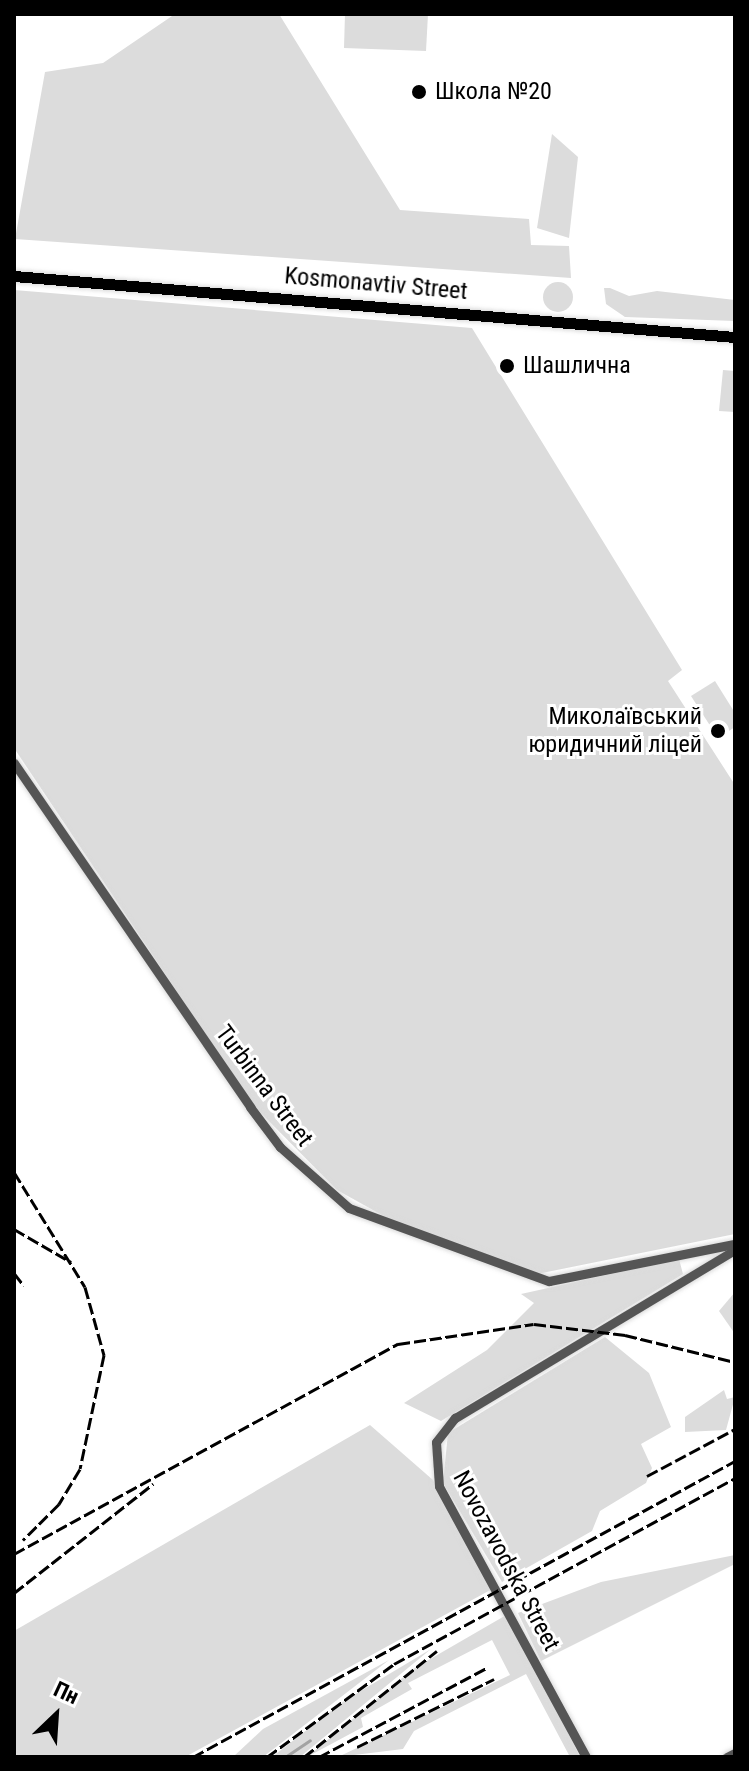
<!DOCTYPE html>
<meta charset="utf-8">
<style>
body{margin:0}
#map{position:relative;width:749px;height:1771px;overflow:hidden;background:#fff;font-family:"Roboto Condensed",sans-serif}
div>[style]{position:absolute}
.green>*{inset:0;background:#dcdcdc}
.round{border-radius:50%}
.stream>*{height:3px;margin:-1.5px;padding:0 1.5px;transform-origin:1.5px;border-radius:1.5px;background:#a3a3a3}
.roads{filter:drop-shadow(0 0 2px #dbdbdb) drop-shadow(0 0 2px #dbdbdb)}
.minor>*{height:9px;margin:-4.5px;padding:0 4.5px;transform-origin:4.5px;border-radius:4.5px;background:#555}
.major>*{height:11px;margin:-5.5px;padding:0 5.5px;transform-origin:5.5px;border-radius:5.5px;background:#000}
.rail>*{height:3px;margin-top:-1.5px;transform-origin:0;background:repeating-linear-gradient(90deg,#000 0 12px,transparent 0 16px)}
.dots>*{width:22px;height:22px;translate:-50% -50%;box-sizing:border-box;border:4px solid #fff;border-radius:50%}
span{translate:-50% -50%;white-space:nowrap;text-align:center;line-height:1.15;-webkit-text-stroke:6px #fff;paint-order:stroke}
.poi-label{font-size:24px;color:#000}
.left{translate:0 -50%;text-align:left}
.right{translate:-100% -50%;text-align:right}
.street-label{font-size:24px;color:#000}
.frame{position:absolute;inset:0;border:16px solid #000;pointer-events:none}
.north{position:absolute;left:16px;top:1675px;width:80px;height:80px;-webkit-text-stroke:6px #fff;paint-order:stroke;rotate:25deg;font-size:22px;font-weight:700;line-height:32px;text-align:center;color:#000}
.north::after{content:'';display:block;margin:auto;width:28px;height:36px;background:#000;clip-path:polygon(50% 0,100% 100%,50% 72%,0 100%)}
</style>
<div id="map">
<div class="green">
<div style="clip-path:polygon(175px 14px,279px 14px,400px 210px,529px 219px,531px 245px,569px 246px,571px 278px,15px 239px,45px 72px,103px 63px)"></div>
<div style="clip-path:polygon(345px 14px,428px 14px,426px 51px,344px 48px)"></div>
<div style="clip-path:polygon(552px 134px,578px 157px,569px 238px,537px 228px)"></div>
<div class="round" style="left:543px;top:282px;width:30px;height:30px"></div>
<div style="clip-path:polygon(610px 288px,629px 296px,657px 291px,735px 300px,735px 321px,625px 317px,606px 304px,604px 288px)"></div>
<div style="clip-path:polygon(14px 290px,472px 328px,682px 670px,668px 681px,735px 785px,735px 1234px,537px 1274px,391px 1220px,337px 1190px,253px 1105px,14px 748px)"></div>
<div style="clip-path:polygon(723px 370px,735px 371px,735px 412px,719px 411px)"></div>
<div style="clip-path:polygon(715px 681px,735px 713px,735px 727px,718px 738px,691px 696px)"></div>
<div style="clip-path:polygon(679px 1259px,683px 1274px,441px 1421px,404px 1403px,487px 1350px,534px 1303px,521px 1294px)"></div>
<div style="clip-path:polygon(735px 1292px,735px 1334px,719px 1311px)"></div>
<div style="clip-path:polygon(605px 1337px,649px 1373px,671px 1427px,641px 1444px,652px 1468px,646px 1483px,600px 1511px,592px 1531px,502px 1582px,443px 1483px,448px 1433px)"></div>
<div style="clip-path:polygon(724px 1390px,727px 1399px,735px 1397px,726px 1430px,685px 1432px,685px 1417px)"></div>
<div style="clip-path:polygon(370px 1425px,433px 1480px,494px 1588px,185px 1757px,14px 1757px,14px 1631px)"></div>
<div style="clip-path:polygon(735px 1555px,735px 1564px,541px 1661px,518px 1613px,601px 1582px)"></div>
<div style="clip-path:polygon(508px 1614px,580px 1757px,570px 1757px,526px 1674px,414px 1731px,403px 1749px,338px 1757px,510px 1675px,492px 1640px,408px 1683px,412px 1689px,361px 1718px,363px 1727px,307px 1757px,413px 1669px)"></div>
<div style="clip-path:polygon(431px 1649px,300px 1757px,272px 1757px,344px 1701px)"></div>
<div style="clip-path:polygon(389px 1660px,263px 1757px,233px 1757px,263px 1729px)"></div>
</div>
<div class="stream">
<div style="left:285px;top:1757px;width:30px;rotate:-34deg"></div>
</div>
<div class="roads">
<div class="minor">
<div style="left:14px;top:763px;width:417px;rotate:55.5deg"></div>
<div style="left:250px;top:1107px;width:50px;rotate:53.1deg"></div>
<div style="left:280px;top:1147px;width:92px;rotate:41.5deg"></div>
<div style="left:349px;top:1208px;width:213px;rotate:20.1deg"></div>
<div style="left:549px;top:1281px;width:190px;rotate:-11.3deg"></div>
<div style="left:586px;top:1757px;width:308px;rotate:-118.5deg"></div>
<div style="left:439px;top:1486px;width:44px;rotate:-93.9deg"></div>
<div style="left:436px;top:1442px;width:31px;rotate:-52deg"></div>
<div style="left:455px;top:1418px;width:327px;rotate:-31deg"></div>
<div style="left:727px;top:1757px;width:9px;rotate:-27deg"></div>
</div>
<div class="major">
<div style="left:14px;top:276px;width:724px;rotate:4.84deg"></div>
</div>
</div>
<div class="rail">
<div style="left:14px;top:1172px;width:135px;rotate:58.3deg"></div>
<div style="left:85px;top:1287px;width:71px;rotate:74.4deg"></div>
<div style="left:104px;top:1355px;width:116px;rotate:101.9deg"></div>
<div style="left:80px;top:1469px;width:41px;rotate:121deg"></div>
<div style="left:59px;top:1504px;width:51px;rotate:135deg"></div>
<div style="left:14px;top:1229px;width:66px;rotate:30.1deg"></div>
<div style="left:14px;top:1273px;width:16px;rotate:52deg"></div>
<div style="left:647px;top:1476px;width:100px;rotate:-28.1deg"></div>
<div style="left:14px;top:1554px;width:438px;rotate:-28.7deg"></div>
<div style="left:398px;top:1344px;width:137px;rotate:-8.4deg"></div>
<div style="left:534px;top:1324px;width:92px;rotate:6.9deg"></div>
<div style="left:625px;top:1335px;width:113px;rotate:13.8deg"></div>
<div style="left:14px;top:1593px;width:177px;rotate:-38.1deg"></div>
<div style="left:357px;top:1747px;width:153px;rotate:-26.4deg"></div>
<div style="left:193px;top:1757px;width:618px;rotate:-28.64deg"></div>
<div style="left:267px;top:1757px;width:157px;rotate:-36.2deg"></div>
<div style="left:394px;top:1664px;width:388px;rotate:-28.6deg"></div>
<div style="left:304px;top:1757px;width:170px;rotate:-38.6deg"></div>
<div style="left:319px;top:1757px;width:191px;rotate:-28deg"></div>
</div>
<div class="dots">
<div style="left:419px;top:92px;background:#000"></div>
<div style="left:507px;top:366px;background:#000"></div>
<div style="left:718px;top:731px;background:#000"></div>
</div>
<div class="poi-label">
<span class="left" style="left:435px;top:92px">Школа №20</span>
<span class="left" style="left:523px;top:366px">Шашлична</span>
<span class="right" style="left:702px;top:731px">Миколаївський<br>юридичний ліцей</span>
</div>
<div class="street-label">
<span style="left:376px;top:284px;rotate:5deg">Kosmonavtiv Street</span>
<span style="left:264px;top:1086px;rotate:53deg">Turbinna Street</span>
<span style="left:506px;top:1561px;rotate:62deg">Novozavodska Street</span>
</div>
<div class="frame"></div>
<div class="north">Пн</div>
</div>
